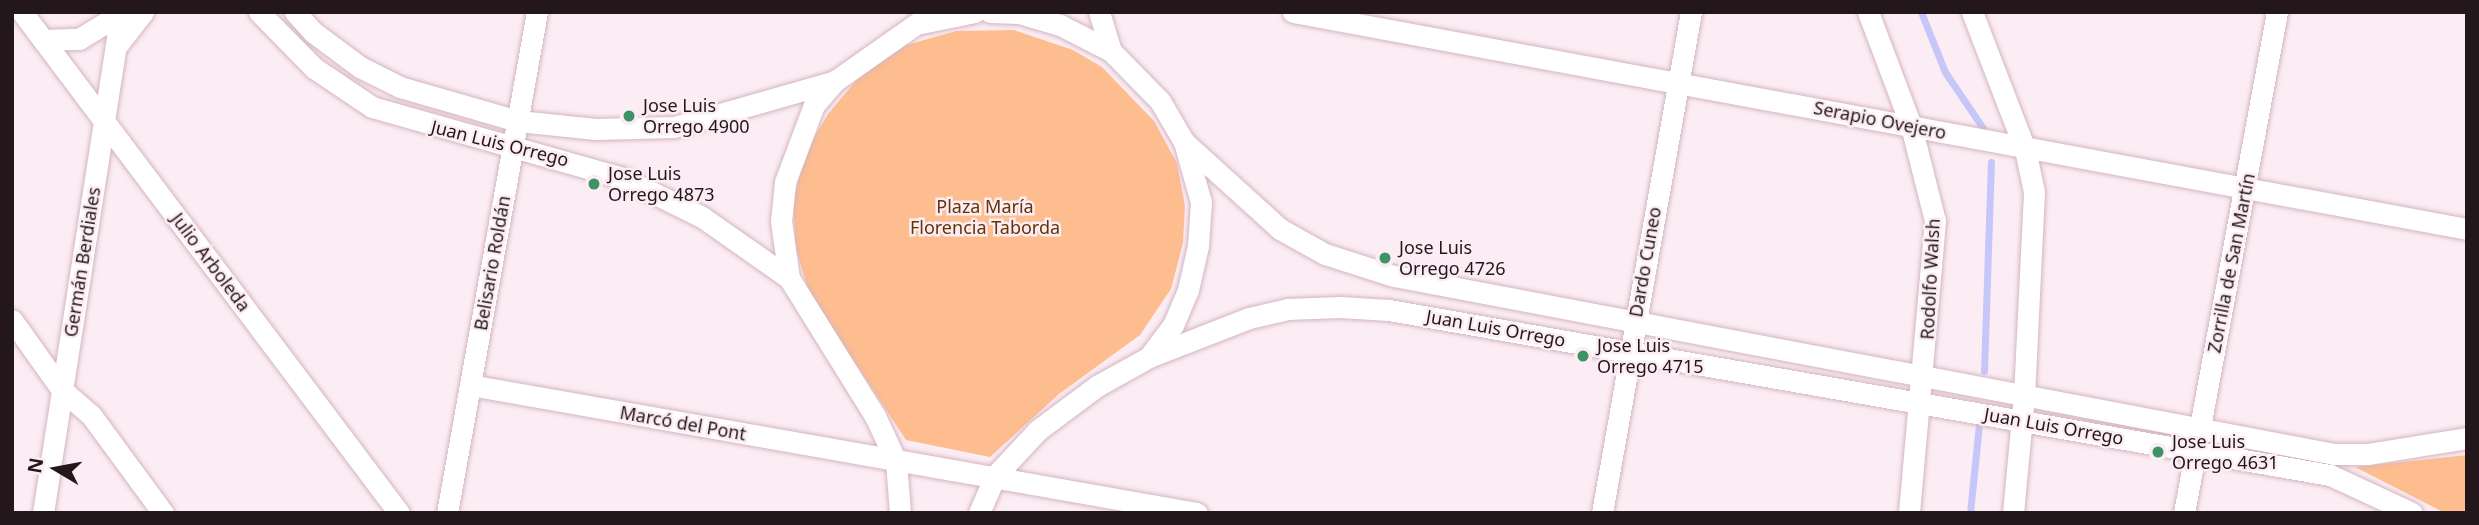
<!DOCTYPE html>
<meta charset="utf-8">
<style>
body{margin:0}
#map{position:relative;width:2479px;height:525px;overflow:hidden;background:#fbedf3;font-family:"Noto Sans",sans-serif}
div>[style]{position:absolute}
.green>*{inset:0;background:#fdbd8f}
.stream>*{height:7px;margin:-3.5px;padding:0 3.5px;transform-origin:3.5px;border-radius:3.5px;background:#c6c6f8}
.roads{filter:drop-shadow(0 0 2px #d5b4c2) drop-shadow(0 0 2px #d5b4c2)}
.street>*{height:21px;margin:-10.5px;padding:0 10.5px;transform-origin:10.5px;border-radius:10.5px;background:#fff}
.dots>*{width:19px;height:19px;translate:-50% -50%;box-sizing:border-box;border:4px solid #fbedf3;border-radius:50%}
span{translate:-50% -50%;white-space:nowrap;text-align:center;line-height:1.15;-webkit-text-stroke:5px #fbedf3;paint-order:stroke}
.poi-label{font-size:18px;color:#23171c}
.left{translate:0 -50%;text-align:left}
.street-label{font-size:18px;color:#23171c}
.park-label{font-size:18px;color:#643405}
.frame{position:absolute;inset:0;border:14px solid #23171c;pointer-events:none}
.north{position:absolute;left:21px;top:434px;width:70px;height:70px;-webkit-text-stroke:5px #fbedf3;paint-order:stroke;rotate:280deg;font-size:19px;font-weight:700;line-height:28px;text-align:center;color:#23171c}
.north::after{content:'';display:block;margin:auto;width:24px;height:32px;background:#23171c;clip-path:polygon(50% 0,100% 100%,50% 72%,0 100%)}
</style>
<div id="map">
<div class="green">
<div style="clip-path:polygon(1014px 30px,1073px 50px,1102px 67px,1154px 121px,1177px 163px,1185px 206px,1183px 243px,1171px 289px,1140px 335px,1059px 394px,990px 457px,906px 440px,809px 293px,796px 249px,793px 203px,805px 153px,828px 114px,859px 77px,903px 46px,956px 31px)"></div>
<div style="clip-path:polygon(2467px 455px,2467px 513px,2445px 513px,2355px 467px)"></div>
</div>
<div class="stream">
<div style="left:1921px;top:12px;width:65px;rotate:68.2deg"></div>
<div style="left:1945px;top:72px;width:75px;rotate:55.9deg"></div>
<div style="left:1984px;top:371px;width:209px;rotate:-88.1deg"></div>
<div style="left:1970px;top:513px;width:89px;rotate:-84.2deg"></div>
</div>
<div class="roads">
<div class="street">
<div style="left:22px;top:12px;width:627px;rotate:53.04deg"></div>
<div style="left:259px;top:12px;width:78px;rotate:45.5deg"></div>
<div style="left:314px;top:68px;width:70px;rotate:33.9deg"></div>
<div style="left:372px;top:107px;width:261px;rotate:15.8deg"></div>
<div style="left:623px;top:178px;width:88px;rotate:26.3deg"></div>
<div style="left:702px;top:217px;width:106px;rotate:35deg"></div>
<div style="left:789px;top:278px;width:163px;rotate:58.1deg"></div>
<div style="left:875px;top:416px;width:50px;rotate:65deg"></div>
<div style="left:896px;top:461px;width:52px;rotate:85.6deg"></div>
<div style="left:295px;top:12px;width:27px;rotate:48deg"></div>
<div style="left:313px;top:32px;width:59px;rotate:36.7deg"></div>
<div style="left:360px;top:67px;width:45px;rotate:26.6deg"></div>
<div style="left:400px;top:87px;width:123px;rotate:16.1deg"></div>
<div style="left:518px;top:121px;width:78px;rotate:5.9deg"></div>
<div style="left:596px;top:129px;width:78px;rotate:-1.5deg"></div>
<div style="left:674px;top:127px;width:167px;rotate:-15.9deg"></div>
<div style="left:990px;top:12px;width:29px;rotate:2deg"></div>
<div style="left:1019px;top:13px;width:43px;rotate:16.3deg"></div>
<div style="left:1060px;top:25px;width:57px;rotate:27deg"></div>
<div style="left:1111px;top:51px;width:70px;rotate:45.6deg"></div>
<div style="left:1160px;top:101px;width:48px;rotate:59.7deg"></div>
<div style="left:1184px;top:142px;width:62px;rotate:74.2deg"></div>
<div style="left:1201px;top:202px;width:44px;rotate:93.9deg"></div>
<div style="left:1198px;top:246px;width:45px;rotate:102.8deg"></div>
<div style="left:1188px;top:290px;width:38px;rotate:113deg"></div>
<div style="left:1173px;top:325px;width:40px;rotate:127deg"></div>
<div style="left:1099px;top:12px;width:41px;rotate:72.9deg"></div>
<div style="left:1293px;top:12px;width:1194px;rotate:10.47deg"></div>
<div style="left:1868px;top:12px;width:122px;rotate:69.3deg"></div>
<div style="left:1911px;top:126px;width:98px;rotate:75.8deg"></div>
<div style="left:1935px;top:221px;width:293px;rotate:95.1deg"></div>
<div style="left:1972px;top:12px;width:147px;rotate:68.9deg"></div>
<div style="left:2025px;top:149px;width:44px;rotate:78.2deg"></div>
<div style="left:2034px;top:192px;width:203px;rotate:92.8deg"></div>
<div style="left:2024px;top:395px;width:119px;rotate:95.3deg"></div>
<div style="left:921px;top:23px;width:55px;rotate:-11.5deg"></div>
<div style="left:43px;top:40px;width:36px;rotate:-2deg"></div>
<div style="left:79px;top:39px;width:48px;rotate:-31.4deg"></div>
<div style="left:118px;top:44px;width:41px;rotate:-52deg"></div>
<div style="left:1184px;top:142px;width:130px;rotate:42.2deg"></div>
<div style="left:1280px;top:229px;width:51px;rotate:29.1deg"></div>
<div style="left:1325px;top:254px;width:72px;rotate:17.7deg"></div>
<div style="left:1394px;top:276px;width:957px;rotate:10.72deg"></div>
<div style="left:2334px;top:454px;width:34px"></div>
<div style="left:2368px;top:454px;width:100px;rotate:-9.2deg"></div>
<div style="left:789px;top:278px;width:58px;rotate:-98deg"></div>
<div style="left:781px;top:221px;width:39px;rotate:-84deg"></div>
<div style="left:785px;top:182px;width:82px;rotate:-69.4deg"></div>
<div style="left:814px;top:105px;width:32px;rotate:-49deg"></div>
<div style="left:835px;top:81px;width:120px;rotate:-35.1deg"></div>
<div style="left:12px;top:320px;width:86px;rotate:54.5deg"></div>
<div style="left:62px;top:390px;width:38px;rotate:41deg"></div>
<div style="left:91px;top:415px;width:122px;rotate:53.7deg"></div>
<div style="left:470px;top:385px;width:738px;rotate:9.99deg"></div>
<div style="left:43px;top:513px;width:507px;rotate:-81.15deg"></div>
<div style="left:447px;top:513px;width:509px;rotate:-79.82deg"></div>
<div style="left:979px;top:513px;width:40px;rotate:-66.6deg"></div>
<div style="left:995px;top:476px;width:63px;rotate:-46.9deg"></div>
<div style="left:1038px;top:430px;width:74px;rotate:-36.7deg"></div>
<div style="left:1097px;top:386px;width:60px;rotate:-29.1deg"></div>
<div style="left:1149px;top:357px;width:107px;rotate:-21.3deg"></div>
<div style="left:1249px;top:318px;width:39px;rotate:-13deg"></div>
<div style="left:1287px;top:309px;width:53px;rotate:-2.2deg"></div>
<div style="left:1340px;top:307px;width:49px;rotate:3.5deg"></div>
<div style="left:1389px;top:310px;width:955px;rotate:9.95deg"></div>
<div style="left:2330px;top:475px;width:90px;rotate:24.9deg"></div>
<div style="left:1602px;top:513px;width:509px;rotate:-79.93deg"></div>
<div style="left:2184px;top:513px;width:510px;rotate:-79.48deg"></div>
</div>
</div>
<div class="dots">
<div style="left:629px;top:116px;background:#3e9366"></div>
<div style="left:594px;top:184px;background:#3e9366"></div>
<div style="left:1385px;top:258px;background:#3e9366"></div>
<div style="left:1583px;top:356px;background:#3e9366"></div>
<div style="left:2158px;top:452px;background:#3e9366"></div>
</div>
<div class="poi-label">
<span class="left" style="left:643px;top:116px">Jose Luis<br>Orrego 4900</span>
<span class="left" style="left:608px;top:184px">Jose Luis<br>Orrego 4873</span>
<span class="left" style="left:1399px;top:258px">Jose Luis<br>Orrego 4726</span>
<span class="left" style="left:1597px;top:356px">Jose Luis<br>Orrego 4715</span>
<span class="left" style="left:2172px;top:452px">Jose Luis<br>Orrego 4631</span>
</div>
<div class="street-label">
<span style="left:1880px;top:120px;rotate:11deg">Serapio Ovejero</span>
<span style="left:500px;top:143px;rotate:14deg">Juan Luis Orrego</span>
<span style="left:82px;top:262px;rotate:-81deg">Germán Berdiales</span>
<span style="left:211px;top:262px;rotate:53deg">Julio Arboleda</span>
<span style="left:1645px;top:262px;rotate:-80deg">Dardo Cuneo</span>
<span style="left:492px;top:263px;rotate:-80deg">Belisario Roldán</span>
<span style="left:2231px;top:263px;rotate:-79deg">Zorrilla de San Martín</span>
<span style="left:1930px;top:279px;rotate:-87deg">Rodolfo Walsh</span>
<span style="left:1496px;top:328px;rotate:10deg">Juan Luis Orrego</span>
<span style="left:683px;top:423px;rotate:10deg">Marcó del Pont</span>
<span style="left:2054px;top:426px;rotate:10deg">Juan Luis Orrego</span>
</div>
<div class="park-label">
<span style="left:985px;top:217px">Plaza María<br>Florencia Taborda</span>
</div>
<div class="frame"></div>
<div class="north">N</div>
</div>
